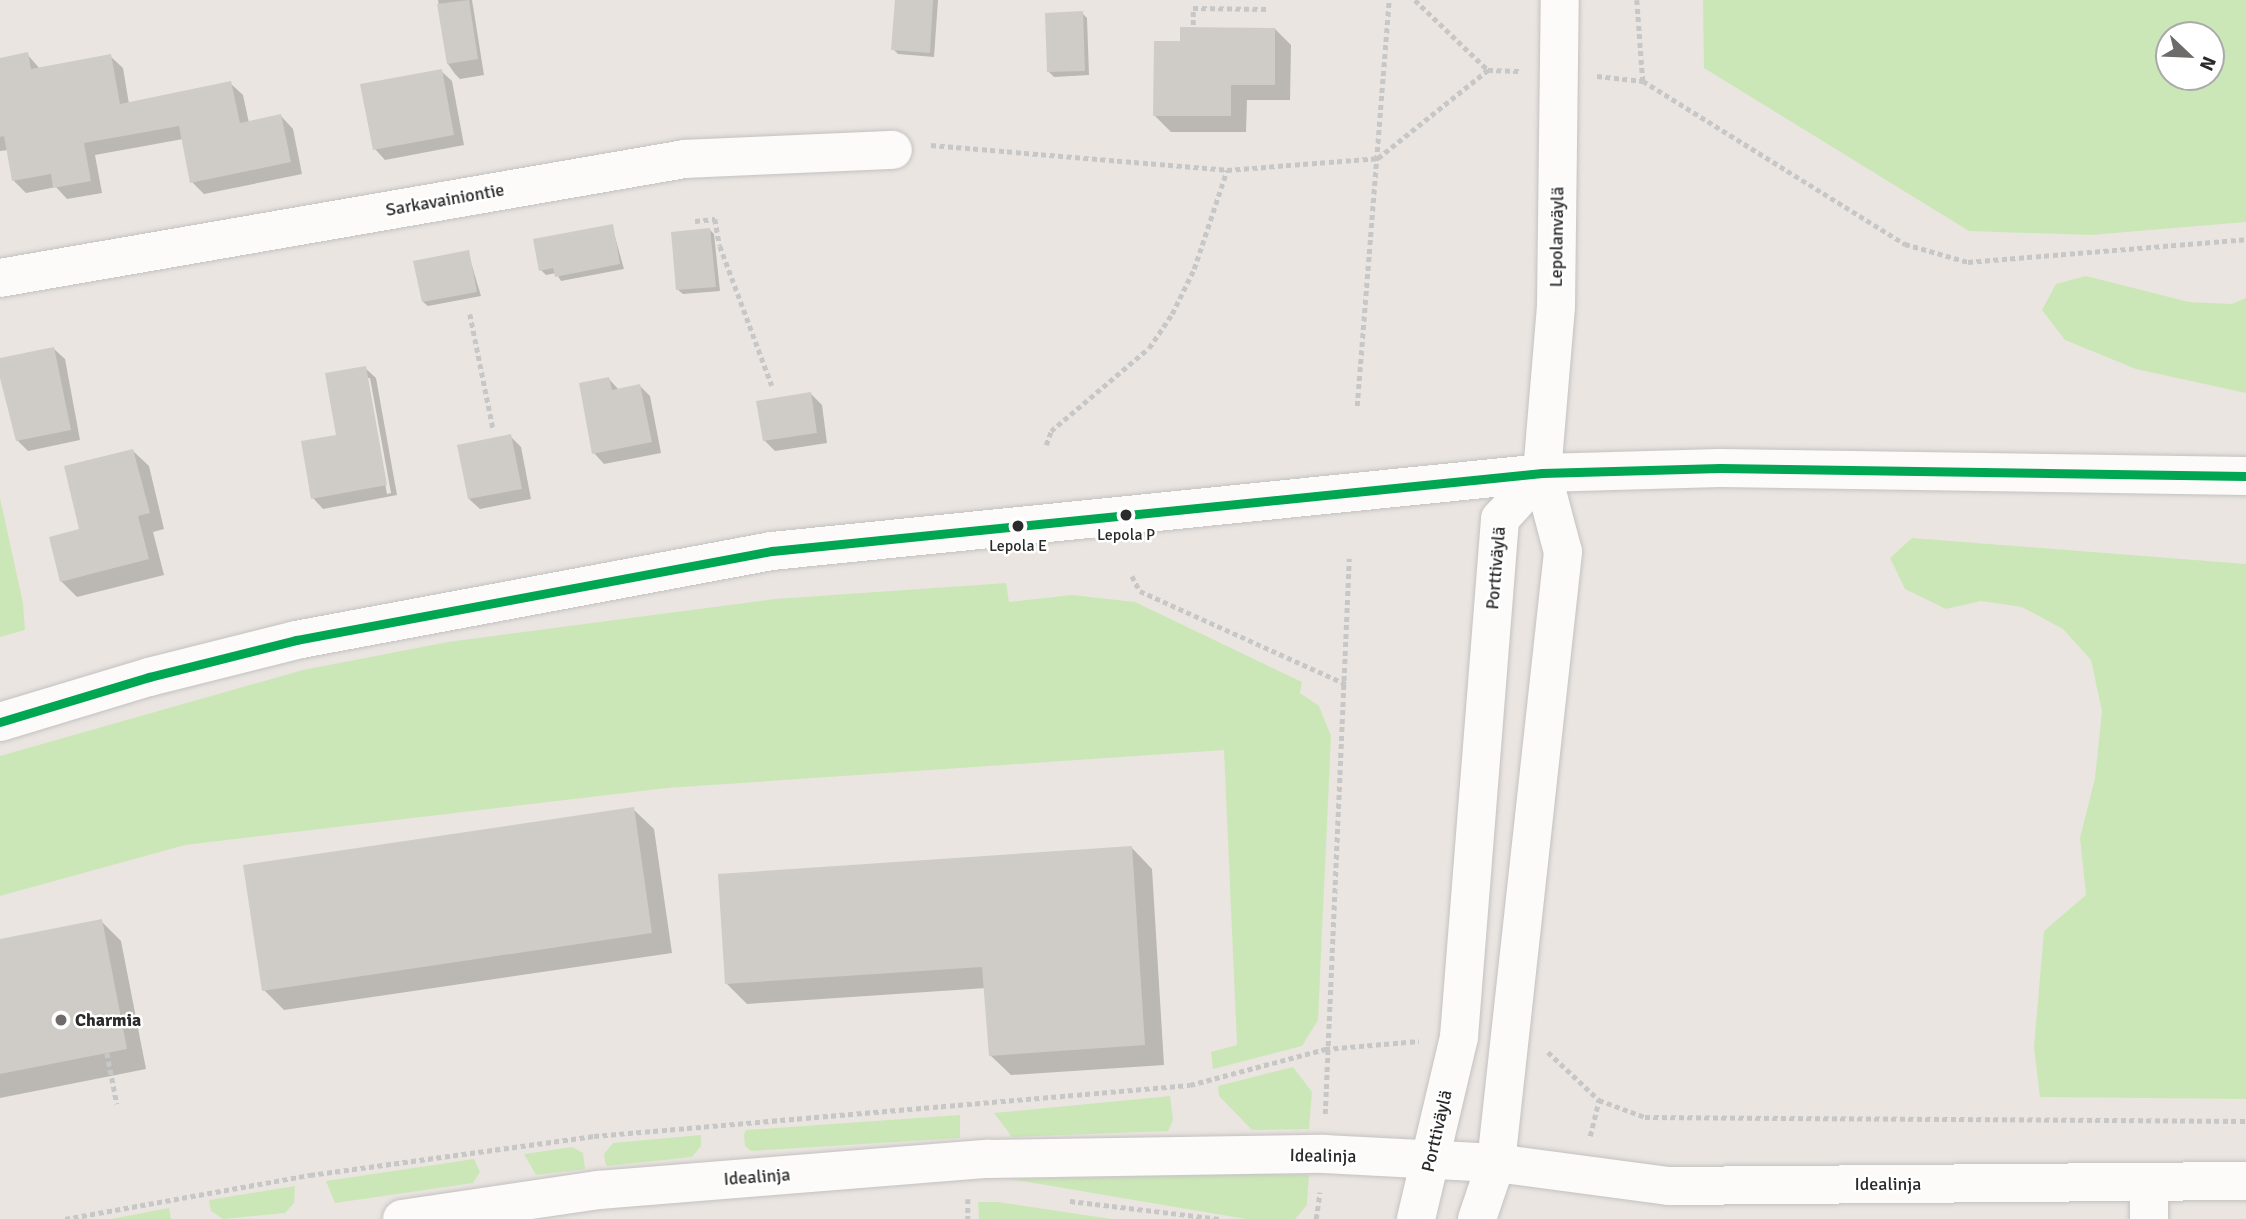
<!DOCTYPE html>
<meta charset="utf-8">
<style>
body{margin:0}
#map{position:relative;width:2246px;height:1219px;overflow:hidden;background:#eae5e0;font-family:Signika,sans-serif}
div>[style]{position:absolute}
.green>*{inset:0;background:#cce7b7}
.shadow>*{inset:0;background:#0003}
.building>*{inset:0;background:#cfcbc7}
.path>*{height:4.5px;margin-top:-2.25px;transform-origin:0;background:repeating-linear-gradient(90deg,#c8c7c7 0 5px,transparent 0 8.5px)}
.roads{filter:drop-shadow(0 0 2px #c3c2c2) drop-shadow(0 0 2px #c3c2c2)}
.minor>*{height:38px;margin:-19px;padding:0 19px;transform-origin:19px;border-radius:19px;background:#fcfbfa}
.secondary>*{height:38px;margin:-19px;padding:0 19px;transform-origin:19px;border-radius:19px;background:#fcfbfa}
.bus-1>*{height:9px;margin:-4.5px;padding:0 4.5px;transform-origin:4.5px;border-radius:4.5px;background:#00a651}
.dots>*{width:19px;height:19px;translate:-50% -50%;box-sizing:border-box;border:4px solid #fff;border-radius:50%}
span{translate:-50% -50%;white-space:nowrap;text-align:center;line-height:1.15;-webkit-text-stroke:5px #fff;paint-order:stroke}
.bus-label{font-size:16px;color:#2b2b2b}
.street-label{font-size:18px;color:#2b2b2b}
.poi-label{font-size:18px;color:#2b2b2b;font-weight:700}
.left{translate:0 -50%;text-align:left}
.north{position:absolute;left:2155px;top:21px;width:70px;height:70px;box-sizing:border-box;background:#fff;border:2px solid #aaa;border-radius:50%;rotate:113deg;font-size:19px;font-weight:700;line-height:28px;text-align:center;color:#2b2b2b}
.north::after{content:'';display:block;margin:auto;width:24px;height:32px;background:#6e6c6a;clip-path:polygon(50% 0,100% 100%,50% 72%,0 100%)}
</style>
<div id="map">
<div class="green">
<div style="clip-path:polygon(evenodd,1703px 0,2246px 0,2246px 222px,2091px 235px,1969px 231px,1704px 68px,1703px 0,2169px 35px,2211px 35px,2211px 77px,2169px 77px,2169px 35px)"></div>
<div style="clip-path:polygon(2086px 276px,2189px 302px,2232px 304px,2246px 298px,2246px 393px,2136px 369px,2065px 340px,2042px 310px,2056px 284px)"></div>
<div style="clip-path:polygon(0 498px,23px 603px,25px 630px,0 637px)"></div>
<div style="clip-path:polygon(1912px 538px,2246px 564px,2246px 1099px,2040px 1097px,2034px 1047px,2044px 931px,2086px 895px,2080px 838px,2095px 778px,2102px 711px,2091px 660px,2063px 629px,2022px 607px,1981px 601px,1946px 609px,1905px 589px,1890px 558px)"></div>
<div style="clip-path:polygon(1006px 583px,1009px 602px,1072px 595px,1135px 602px,1302px 682px,1300px 693px,1319px 706px,1331px 736px,1318px 1020px,1302px 1046px,1213px 1069px,1211px 1052px,1237px 1045px,1224px 750px,667px 788px,185px 845px,0 896px,0 756px,303px 670px,448px 642px,775px 599px)"></div>
<div style="clip-path:polygon(1293px 1067px,1312px 1092px,1309px 1129px,1252px 1130px,1219px 1096px,1218px 1086px)"></div>
<div style="clip-path:polygon(1170px 1096px,1173px 1120px,1168px 1131px,1012px 1137px,994px 1113px)"></div>
<div style="clip-path:polygon(960px 1115px,960px 1138px,751px 1151px,745px 1146px,744px 1134px,746px 1130px)"></div>
<div style="clip-path:polygon(701px 1135px,701px 1146px,692px 1157px,607px 1166px,605px 1162px,604px 1154px,613px 1143px)"></div>
<div style="clip-path:polygon(572px 1147px,583px 1153px,585px 1169px,536px 1175px,524px 1154px)"></div>
<div style="clip-path:polygon(474px 1159px,480px 1172px,473px 1183px,335px 1203px,326px 1181px)"></div>
<div style="clip-path:polygon(1256px 1174px,1309px 1175px,1307px 1205px,1295px 1219px,1246px 1219px,1010px 1179px)"></div>
<div style="clip-path:polygon(295px 1186px,294px 1203px,285px 1213px,223px 1219px,211px 1211px,209px 1200px)"></div>
<div style="clip-path:polygon(978px 1202px,998px 1202px,1112px 1219px,979px 1219px)"></div>
<div style="clip-path:polygon(169px 1208px,171px 1219px,111px 1219px)"></div>
</div>
<div class="shadow">
<div style="clip-path:polygon(438px 0,472px 0,484px 75px,460px 79px,455px 74px,448px 64px)"></div>
<div style="clip-path:polygon(897px 0,938px 0,934px 57px,898px 54px,893px 49px)"></div>
<div style="clip-path:polygon(1082px 13px,1087px 18px,1089px 75px,1054px 77px,1049px 72px)"></div>
<div style="clip-path:polygon(1275px 29px,1291px 45px,1290px 100px,1247px 100px,1246px 132px,1171px 132px,1155px 116px,1181px 43px)"></div>
<div style="clip-path:polygon(27px 54px,40px 69px,110px 56px,123px 68px,129px 104px,230px 83px,243px 95px,249px 123px,281px 116px,293px 129px,302px 174px,204px 194px,192px 182px,183px 139px,95px 155px,102px 193px,67px 199px,56px 187px,26px 193px,14px 181px,8px 150px,0 151px,0 59px)"></div>
<div style="clip-path:polygon(441px 71px,452px 81px,464px 145px,385px 160px,375px 149px)"></div>
<div style="clip-path:polygon(612px 226px,624px 269px,561px 281px,556px 273px,546px 275px,541px 270px)"></div>
<div style="clip-path:polygon(709px 229px,714px 234px,720px 291px,683px 294px,678px 290px)"></div>
<div style="clip-path:polygon(468px 252px,481px 296px,428px 306px,423px 302px)"></div>
<div style="clip-path:polygon(54px 349px,65px 359px,80px 440px,28px 451px,17px 440px,0 360px)"></div>
<div style="clip-path:polygon(evenodd,365px 368px,376px 378px,397px 495px,323px 509px,313px 498px,365px 368px,366px 378px,370px 378px,391px 493px,387px 494px,366px 378px)"></div>
<div style="clip-path:polygon(609px 379px,619px 390px,640px 386px,650px 396px,661px 453px,604px 464px,594px 453px)"></div>
<div style="clip-path:polygon(811px 394px,822px 405px,827px 443px,775px 451px,764px 440px)"></div>
<div style="clip-path:polygon(510px 436px,521px 447px,531px 499px,480px 509px,469px 499px)"></div>
<div style="clip-path:polygon(133px 451px,149px 466px,164px 529px,153px 532px,164px 575px,77px 597px,61px 581px,81px 530px)"></div>
<div style="clip-path:polygon(633px 809px,654px 829px,672px 953px,284px 1010px,264px 990px)"></div>
<div style="clip-path:polygon(1132px 848px,1152px 869px,1164px 1065px,1011px 1075px,990px 1055px,986px 988px,747px 1004px,727px 984px)"></div>
<div style="clip-path:polygon(101px 921px,121px 941px,146px 1069px,0 1098px,0 941px)"></div>
</div>
<div class="building">
<div style="clip-path:polygon(469px 0,478px 59px,447px 64px,437px 4px)"></div>
<div style="clip-path:polygon(895px 0,933px 0,930px 53px,891px 50px)"></div>
<div style="clip-path:polygon(1083px 11px,1085px 71px,1047px 72px,1045px 13px)"></div>
<div style="clip-path:polygon(1180px 27px,1275px 28px,1275px 85px,1231px 85px,1231px 116px,1153px 116px,1154px 41px,1180px 41px)"></div>
<div style="clip-path:polygon(28px 52px,31px 69px,111px 54px,120px 104px,231px 81px,240px 123px,281px 114px,291px 162px,190px 183px,179px 126px,84px 143px,91px 181px,53px 188px,51px 174px,12px 181px,4px 136px,0 137px,0 58px)"></div>
<div style="clip-path:polygon(442px 69px,454px 135px,373px 150px,360px 84px)"></div>
<div style="clip-path:polygon(613px 224px,620px 264px,555px 277px,553px 268px,539px 271px,533px 239px)"></div>
<div style="clip-path:polygon(710px 228px,716px 287px,676px 290px,671px 232px)"></div>
<div style="clip-path:polygon(469px 250px,477px 292px,422px 302px,413px 261px)"></div>
<div style="clip-path:polygon(54px 347px,71px 430px,16px 441px,0 378px,0 358px)"></div>
<div style="clip-path:polygon(366px 366px,387px 485px,311px 499px,301px 441px,336px 435px,325px 373px)"></div>
<div style="clip-path:polygon(609px 377px,612px 390px,640px 384px,652px 442px,592px 454px,579px 383px)"></div>
<div style="clip-path:polygon(811px 392px,817px 433px,763px 441px,756px 401px)"></div>
<div style="clip-path:polygon(511px 434px,522px 489px,468px 499px,457px 445px)"></div>
<div style="clip-path:polygon(133px 449px,150px 513px,138px 516px,149px 559px,60px 582px,49px 537px,79px 529px,64px 466px)"></div>
<div style="clip-path:polygon(634px 807px,652px 933px,262px 991px,243px 865px)"></div>
<div style="clip-path:polygon(1132px 846px,1145px 1045px,989px 1056px,982px 967px,725px 984px,718px 874px)"></div>
<div style="clip-path:polygon(102px 919px,127px 1049px,0 1074px,0 939px)"></div>
</div>
<div class="path">
<div style="left:1415px;top:0;width:101px;rotate:43.8deg"></div>
<div style="left:1637px;top:0;width:81px;rotate:85.8deg"></div>
<div style="left:1193px;top:25px;width:17px;rotate:-90deg"></div>
<div style="left:1193px;top:8px;width:73px;rotate:0.8deg"></div>
<div style="left:1597px;top:76px;width:46px;rotate:6.2deg"></div>
<div style="left:1643px;top:81px;width:309px;rotate:31.9deg"></div>
<div style="left:1905px;top:244px;width:66px;rotate:15.9deg"></div>
<div style="left:1968px;top:262px;width:279px;rotate:-4.7deg"></div>
<div style="left:931px;top:145px;width:297px;rotate:4.8deg"></div>
<div style="left:1227px;top:170px;width:151px;rotate:-4.5deg"></div>
<div style="left:1378px;top:158px;width:141px;rotate:-38.7deg"></div>
<div style="left:1488px;top:70px;width:31px;rotate:2deg"></div>
<div style="left:695px;top:221px;width:20px;rotate:-6deg"></div>
<div style="left:715px;top:219px;width:27px;rotate:80deg"></div>
<div style="left:720px;top:246px;width:149px;rotate:69.6deg"></div>
<div style="left:470px;top:314px;width:116px;rotate:78.6deg"></div>
<div style="left:1357px;top:406px;width:407px;rotate:-85.5deg"></div>
<div style="left:1046px;top:445px;width:15px;rotate:-70deg"></div>
<div style="left:1051px;top:431px;width:128px;rotate:-40.3deg"></div>
<div style="left:1149px;top:348px;width:41px;rotate:-55.9deg"></div>
<div style="left:1172px;top:314px;width:50px;rotate:-63.9deg"></div>
<div style="left:1194px;top:269px;width:104px;rotate:-71.6deg"></div>
<div style="left:1132px;top:576px;width:17px;rotate:62deg"></div>
<div style="left:1140px;top:591px;width:226px;rotate:24.3deg"></div>
<div style="left:1548px;top:1052px;width:70px;rotate:43.3deg"></div>
<div style="left:1599px;top:1100px;width:49px;rotate:20.3deg"></div>
<div style="left:1645px;top:1117px;width:601px;rotate:0.38deg"></div>
<div style="left:107px;top:1053px;width:52px;rotate:78.9deg"></div>
<div style="left:1325px;top:1114px;width:556px;rotate:-87.52deg"></div>
<div style="left:1590px;top:1136px;width:37px;rotate:-76deg"></div>
<div style="left:968px;top:1199px;width:20px;rotate:90deg"></div>
<div style="left:1070px;top:1201px;width:153px;rotate:6.8deg"></div>
<div style="left:65px;top:1219px;width:249px;rotate:-10.2deg"></div>
<div style="left:310px;top:1175px;width:287px;rotate:-7.8deg"></div>
<div style="left:594px;top:1136px;width:598px;rotate:-4.89deg"></div>
<div style="left:1190px;top:1085px;width:140px;rotate:-14.9deg"></div>
<div style="left:1325px;top:1049px;width:94px;rotate:-4.9deg"></div>
<div style="left:1316px;top:1219px;width:27px;rotate:-82deg"></div>
</div>
<div class="roads">
<div class="minor">
<div style="left:0;top:278px;width:695px;rotate:-9.86deg"></div>
<div style="left:685px;top:159px;width:208px;rotate:-2.5deg"></div>
<div style="left:2148px;top:1182px;width:37px;rotate:88deg"></div>
<div style="left:402px;top:1219px;width:199px;rotate:-8.4deg"></div>
<div style="left:599px;top:1190px;width:389px;rotate:-4.6deg"></div>
<div style="left:987px;top:1159px;width:337px;rotate:-0.9deg"></div>
<div style="left:1324px;top:1154px;width:172px;rotate:3deg"></div>
<div style="left:1496px;top:1163px;width:174px;rotate:7.6deg"></div>
<div style="left:1668px;top:1186px;width:578px;rotate:-0.5deg"></div>
<div style="left:1416px;top:1219px;width:187px;rotate:-76.7deg"></div>
<div style="left:1459px;top:1037px;width:520px;rotate:-85.47deg"></div>
<div style="left:1500px;top:519px;width:62px;rotate:-47.6deg"></div>
<div style="left:1477px;top:1219px;width:59px;rotate:-71.3deg"></div>
<div style="left:1496px;top:1163px;width:615px;rotate:-83.74deg"></div>
<div style="left:1563px;top:552px;width:82px;rotate:-104.9deg"></div>
<div style="left:1542px;top:473px;width:168px;rotate:-85.2deg"></div>
<div style="left:1556px;top:306px;width:306px;rotate:-89.3deg"></div>
</div>
<div class="secondary">
<div style="left:0;top:722px;width:156px;rotate:-16.8deg"></div>
<div style="left:149px;top:677px;width:152px;rotate:-14.1deg"></div>
<div style="left:296px;top:640px;width:484px;rotate:-10.6deg"></div>
<div style="left:772px;top:551px;width:774px;rotate:-5.78deg"></div>
<div style="left:1542px;top:473px;width:178px;rotate:-1.6deg"></div>
<div style="left:1720px;top:468px;width:526px;rotate:0.87deg"></div>
</div>
</div>
<div class="bus-1">
<div style="left:0;top:722px;width:156px;rotate:-16.8deg"></div>
<div style="left:149px;top:677px;width:152px;rotate:-14.1deg"></div>
<div style="left:296px;top:640px;width:484px;rotate:-10.6deg"></div>
<div style="left:772px;top:551px;width:774px;rotate:-5.78deg"></div>
<div style="left:1542px;top:473px;width:178px;rotate:-1.6deg"></div>
<div style="left:1720px;top:468px;width:526px;rotate:0.87deg"></div>
</div>
<div class="dots">
<div style="left:1126px;top:515px;background:#2b2b2b"></div>
<div style="left:1018px;top:526px;background:#2b2b2b"></div>
<div style="left:61px;top:1020px;background:#6e6c6a"></div>
</div>
<div class="bus-label">
<span style="left:1126px;top:535px">Lepola P</span>
<span style="left:1018px;top:546px">Lepola E</span>
</div>
<div class="street-label">
<span style="left:445px;top:200px;rotate:-10deg">Sarkavainiontie</span>
<span style="left:1557px;top:237px;rotate:-89deg">Lepolanväylä</span>
<span style="left:1496px;top:568px;rotate:-85deg">Porttiväylä</span>
<span style="left:1437px;top:1131px;rotate:-77deg">Porttiväylä</span>
<span style="left:1323px;top:1156px;rotate:1deg">Idealinja</span>
<span style="left:757px;top:1177px;rotate:-4deg">Idealinja</span>
<span style="left:1888px;top:1184px">Idealinja</span>
</div>
<div class="poi-label">
<span class="left" style="left:75px;top:1020px">Charmia</span>
</div>
<div class="north">N</div>
</div>
